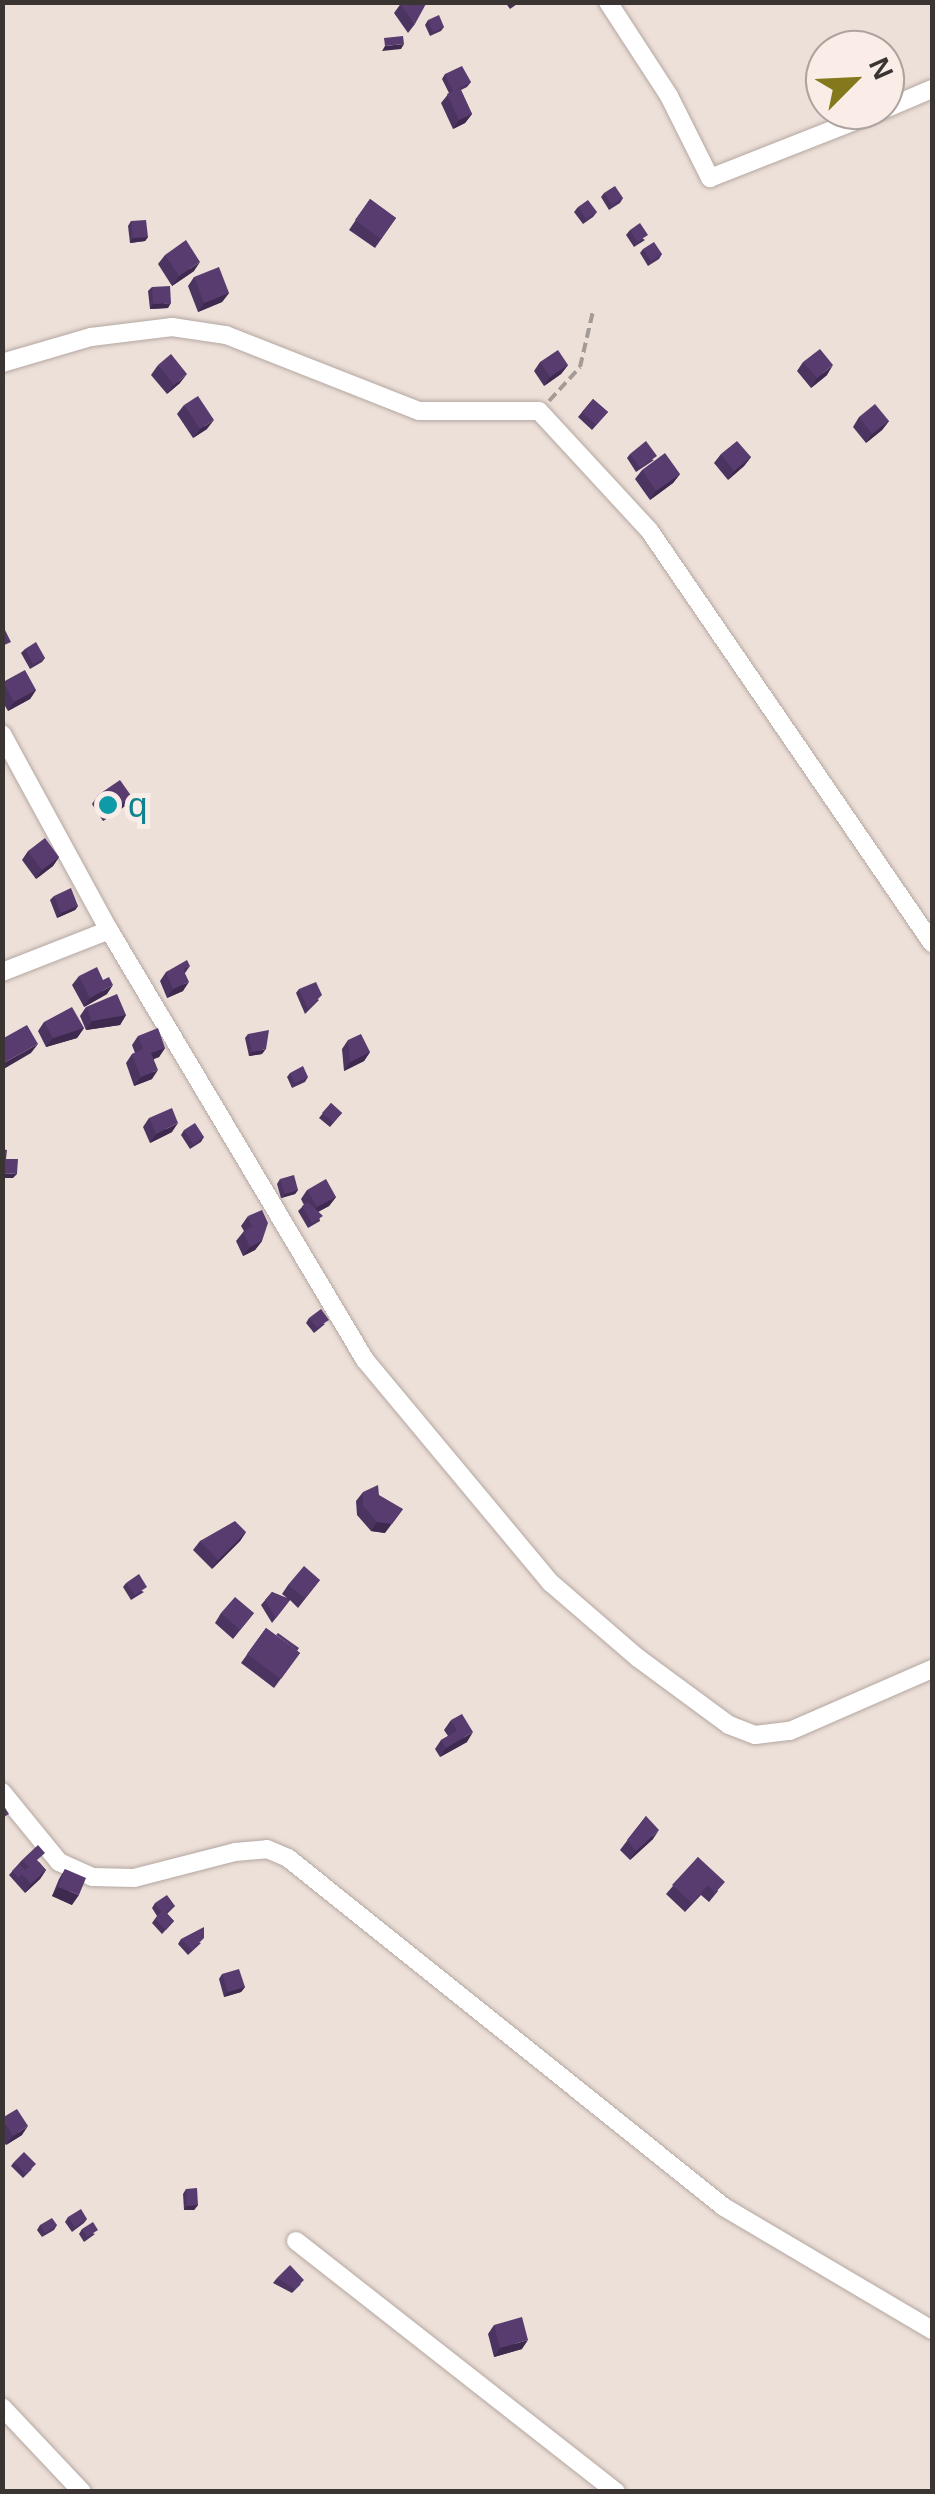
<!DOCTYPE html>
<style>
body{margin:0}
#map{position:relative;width:935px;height:2494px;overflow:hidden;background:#ede0d9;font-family:Arial,sans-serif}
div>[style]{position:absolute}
.path>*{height:4px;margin-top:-2px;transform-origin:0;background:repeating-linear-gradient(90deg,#a49b96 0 10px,transparent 0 15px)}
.roads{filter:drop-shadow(0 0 2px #b4a7a1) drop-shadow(0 0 2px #b4a7a1)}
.street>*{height:18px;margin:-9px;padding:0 9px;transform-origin:9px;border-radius:9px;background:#fff}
.wall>*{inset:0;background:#4c3460}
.shaded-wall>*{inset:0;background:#3e2a4e}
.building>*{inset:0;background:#583c70}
.dots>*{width:28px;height:28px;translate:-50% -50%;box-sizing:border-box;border:5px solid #faede7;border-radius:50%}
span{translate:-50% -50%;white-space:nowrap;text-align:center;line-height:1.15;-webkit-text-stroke:10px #faede7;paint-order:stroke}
.culture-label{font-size:35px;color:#0d838f}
.left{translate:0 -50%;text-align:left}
.frame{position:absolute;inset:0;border:5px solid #3a3533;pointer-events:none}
.north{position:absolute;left:805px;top:30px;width:100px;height:100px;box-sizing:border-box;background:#faede7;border:2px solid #ada39f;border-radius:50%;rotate:66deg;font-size:28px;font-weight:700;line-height:40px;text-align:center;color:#3a3533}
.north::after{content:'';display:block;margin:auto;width:35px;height:45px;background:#84781d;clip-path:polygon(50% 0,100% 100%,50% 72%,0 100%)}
</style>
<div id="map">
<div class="path">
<div style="left:549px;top:401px;width:46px;rotate:-47.6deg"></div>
<div style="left:580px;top:367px;width:57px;rotate:-76.9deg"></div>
</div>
<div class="roads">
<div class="street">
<div style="left:608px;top:2px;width:112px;rotate:57deg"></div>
<div style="left:669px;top:96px;width:92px;rotate:63.4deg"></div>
<div style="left:710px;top:178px;width:186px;rotate:-21.5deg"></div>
<div style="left:885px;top:109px;width:51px;rotate:-23.1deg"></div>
<div style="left:2px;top:363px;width:93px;rotate:-16.3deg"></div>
<div style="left:91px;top:337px;width:82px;rotate:-7deg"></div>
<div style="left:172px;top:327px;width:55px;rotate:8.4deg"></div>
<div style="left:226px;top:335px;width:207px;rotate:21.5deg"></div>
<div style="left:419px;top:411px;width:120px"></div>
<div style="left:539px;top:411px;width:162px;rotate:47.3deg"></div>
<div style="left:649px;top:530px;width:501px;rotate:55.58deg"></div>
<div style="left:2px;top:734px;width:223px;rotate:61.4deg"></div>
<div style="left:109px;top:930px;width:500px;rotate:59.23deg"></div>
<div style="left:365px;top:1360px;width:290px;rotate:50.2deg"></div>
<div style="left:551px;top:1583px;width:115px;rotate:40.8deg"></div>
<div style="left:638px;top:1658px;width:113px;rotate:36.4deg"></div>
<div style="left:729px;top:1725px;width:28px;rotate:21deg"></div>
<div style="left:755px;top:1735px;width:35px;rotate:-7deg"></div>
<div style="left:790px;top:1731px;width:155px;rotate:-23.6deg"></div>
<div style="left:2px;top:972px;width:115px;rotate:-21.4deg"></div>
<div style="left:2px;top:1792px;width:90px;rotate:50.8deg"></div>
<div style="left:59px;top:1862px;width:36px;rotate:24deg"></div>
<div style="left:92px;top:1877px;width:42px;rotate:1.4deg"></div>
<div style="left:134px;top:1878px;width:104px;rotate:-14.4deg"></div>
<div style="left:235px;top:1852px;width:32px;rotate:-5deg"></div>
<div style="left:267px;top:1849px;width:23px;rotate:23deg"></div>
<div style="left:288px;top:1858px;width:558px;rotate:38.68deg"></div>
<div style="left:724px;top:2207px;width:242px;rotate:30.6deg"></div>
<div style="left:296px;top:2241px;width:407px;rotate:38.1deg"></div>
<div style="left:2px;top:2407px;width:117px;rotate:46.7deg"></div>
</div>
</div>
<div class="wall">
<div style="clip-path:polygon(402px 2px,415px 24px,408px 33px,394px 13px)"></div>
<div style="clip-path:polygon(505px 2px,520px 2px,510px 9px)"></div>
<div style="clip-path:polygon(428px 20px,444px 27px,441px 31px,430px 36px,425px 25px)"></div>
<div style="clip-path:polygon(445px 74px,471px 82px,467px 87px,461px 90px,472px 114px,465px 123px,453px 129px,441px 103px,449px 93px,442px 79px)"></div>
<div style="clip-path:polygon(604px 193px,623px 198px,620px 203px,609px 210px,601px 197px)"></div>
<div style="clip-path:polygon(370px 199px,396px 218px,375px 248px,349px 230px)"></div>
<div style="clip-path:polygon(578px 207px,597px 212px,593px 217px,583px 224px,574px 212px)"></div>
<div style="clip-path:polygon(131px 221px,148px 237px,145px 241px,130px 243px,128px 226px)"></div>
<div style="clip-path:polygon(630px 230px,645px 240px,634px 247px,626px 235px)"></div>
<div style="clip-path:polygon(643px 249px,662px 254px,659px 259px,648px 266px,640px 253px)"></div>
<div style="clip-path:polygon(165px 255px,194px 271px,172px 286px,158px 264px)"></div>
<div style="clip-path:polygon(194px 277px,229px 293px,222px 302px,198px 312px,188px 286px)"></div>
<div style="clip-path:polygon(152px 287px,168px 308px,150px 309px,148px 291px)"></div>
<div style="clip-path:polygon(540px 362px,568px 365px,561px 374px,544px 386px,534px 371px)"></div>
<div style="clip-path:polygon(803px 362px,827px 375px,811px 388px,797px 371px)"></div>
<div style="clip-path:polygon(158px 365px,180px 383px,167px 394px,151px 375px)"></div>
<div style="clip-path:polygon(593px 399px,608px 412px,592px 430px,578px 417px)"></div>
<div style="clip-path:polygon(184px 405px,207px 429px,193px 438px,177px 414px)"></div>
<div style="clip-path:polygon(859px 417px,889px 421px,882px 430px,866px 443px,853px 427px)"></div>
<div style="clip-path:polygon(630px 454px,654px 460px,636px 472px,627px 458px)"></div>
<div style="clip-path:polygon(721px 454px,751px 457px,744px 466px,728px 480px,714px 463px)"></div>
<div style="clip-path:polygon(642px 470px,680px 474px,673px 483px,650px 500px,635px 479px)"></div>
<div style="clip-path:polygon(25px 649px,45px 658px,42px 662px,30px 669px,21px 653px)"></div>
<div style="clip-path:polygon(3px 682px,36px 690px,30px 699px,8px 711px,2px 701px)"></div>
<div style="clip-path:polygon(98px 795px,132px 797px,125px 806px,103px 821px,92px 804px)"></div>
<div style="clip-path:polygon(28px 851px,59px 857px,53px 866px,36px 879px,22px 860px)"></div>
<div style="clip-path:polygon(54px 896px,78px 906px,75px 910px,57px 918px,50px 900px)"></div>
<div style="clip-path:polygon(190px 966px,185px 973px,183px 991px,167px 998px,160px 981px,166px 972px)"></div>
<div style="clip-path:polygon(79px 976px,107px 994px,84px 1007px,72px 985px)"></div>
<div style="clip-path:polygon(299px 989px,319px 1000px,305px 1014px,296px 993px)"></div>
<div style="clip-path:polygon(86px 1007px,126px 1015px,120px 1025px,86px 1030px,80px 1016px)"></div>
<div style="clip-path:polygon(44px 1022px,84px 1028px,77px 1038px,46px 1047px,38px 1031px)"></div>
<div style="clip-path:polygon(248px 1034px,262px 1054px,249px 1056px,245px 1038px)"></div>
<div style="clip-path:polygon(138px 1036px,165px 1048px,159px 1057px,154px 1059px,152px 1079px,134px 1086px,126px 1063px,132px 1054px,135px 1053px,132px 1045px)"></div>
<div style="clip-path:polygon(348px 1040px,370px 1052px,364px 1061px,344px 1071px,342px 1049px)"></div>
<div style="clip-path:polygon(290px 1073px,308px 1077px,305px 1082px,292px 1088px,287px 1077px)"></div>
<div style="clip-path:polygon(331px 1103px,342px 1113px,330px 1127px,319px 1118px)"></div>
<div style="clip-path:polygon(149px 1118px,172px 1132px,150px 1143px,143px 1127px)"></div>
<div style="clip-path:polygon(184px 1130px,204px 1137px,201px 1142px,190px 1149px,181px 1135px)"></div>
<div style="clip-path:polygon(280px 1179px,298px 1190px,295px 1194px,281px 1198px,277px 1184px)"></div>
<div style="clip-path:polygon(307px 1190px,336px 1197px,329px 1206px,318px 1212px,320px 1221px,308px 1228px,298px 1211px,304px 1205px,301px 1199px)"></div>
<div style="clip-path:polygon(248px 1216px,262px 1241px,255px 1250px,243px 1256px,236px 1241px,244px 1231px,241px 1226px)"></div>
<div style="clip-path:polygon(309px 1318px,325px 1324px,314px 1333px,306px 1323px)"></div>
<div style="clip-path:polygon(363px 1492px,379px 1495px,385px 1533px,371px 1531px,357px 1515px,356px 1501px)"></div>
<div style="clip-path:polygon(246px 1532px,240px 1541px,212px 1569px,193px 1550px,200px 1541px)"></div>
<div style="clip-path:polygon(320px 1580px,298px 1608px,290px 1600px,272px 1623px,261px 1605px,272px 1592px,287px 1598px,282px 1594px,288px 1585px)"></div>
<div style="clip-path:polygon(126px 1583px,144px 1592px,131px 1600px,123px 1587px)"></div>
<div style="clip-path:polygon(221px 1613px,254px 1613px,233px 1639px,215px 1623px)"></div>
<div style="clip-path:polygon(266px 1628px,300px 1653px,274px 1688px,241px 1663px)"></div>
<div style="clip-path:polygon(451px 1720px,467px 1742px,440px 1757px,435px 1749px,441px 1740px,448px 1736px,444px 1730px)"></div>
<div style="clip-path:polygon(646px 1816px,653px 1839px,630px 1860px,620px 1850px)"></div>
<div style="clip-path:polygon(698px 1857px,718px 1891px,709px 1902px,701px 1895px,685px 1912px,666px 1894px)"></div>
<div style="clip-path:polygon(22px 1860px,39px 1862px,46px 1870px,40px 1879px,25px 1893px,9px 1875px)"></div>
<div style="clip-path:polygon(65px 1869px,72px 1905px,52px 1896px,59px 1879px)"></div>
<div style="clip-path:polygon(155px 1903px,175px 1906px,167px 1914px,174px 1921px,162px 1934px,152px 1923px,157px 1916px,152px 1908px)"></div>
<div style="clip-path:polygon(181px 1939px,201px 1943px,188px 1955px,178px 1944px)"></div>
<div style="clip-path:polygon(222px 1974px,245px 1987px,241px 1992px,224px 1997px,219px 1979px)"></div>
<div style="clip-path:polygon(2px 2121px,22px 2135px,6px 2145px,2px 2140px)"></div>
<div style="clip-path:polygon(14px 2162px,32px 2169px,23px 2178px,11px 2166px)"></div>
<div style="clip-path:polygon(186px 2189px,198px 2205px,194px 2210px,184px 2210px,183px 2194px)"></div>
<div style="clip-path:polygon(68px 2217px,87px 2219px,84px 2223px,72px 2232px,65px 2222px)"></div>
<div style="clip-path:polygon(40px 2225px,57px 2225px,54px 2230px,42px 2237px,37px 2230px)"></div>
<div style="clip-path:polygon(82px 2229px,95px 2234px,84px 2242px,79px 2234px)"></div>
<div style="clip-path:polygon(277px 2278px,301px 2284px,292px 2293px,273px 2283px)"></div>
<div style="clip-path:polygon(494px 2325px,522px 2349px,494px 2357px,488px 2334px)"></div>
</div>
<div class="shaded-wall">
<div style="clip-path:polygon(404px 44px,401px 49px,382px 51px,385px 46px)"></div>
<div style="clip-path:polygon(472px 114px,465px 123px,453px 129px,459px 120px)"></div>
<div style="clip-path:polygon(148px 237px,145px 241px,130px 243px,133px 238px)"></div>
<div style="clip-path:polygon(200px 262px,194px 271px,172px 286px,179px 276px)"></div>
<div style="clip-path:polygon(229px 293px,222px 302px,198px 312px,204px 303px)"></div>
<div style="clip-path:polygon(171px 303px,168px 308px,150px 309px,153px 304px)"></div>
<div style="clip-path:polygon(568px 365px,561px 374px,544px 386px,550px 377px)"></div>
<div style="clip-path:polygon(833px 365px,827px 375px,811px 388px,817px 378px)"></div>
<div style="clip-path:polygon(187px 374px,180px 383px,167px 394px,174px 385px)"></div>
<div style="clip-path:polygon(214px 420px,207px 429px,193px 438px,200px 429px)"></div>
<div style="clip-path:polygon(889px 421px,882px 430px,866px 443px,872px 434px)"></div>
<div style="clip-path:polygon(751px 457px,744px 466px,728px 480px,734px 471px)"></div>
<div style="clip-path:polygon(680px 474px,673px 483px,650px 500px,656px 491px)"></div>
<div style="clip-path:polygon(36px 690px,30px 699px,8px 711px,14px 702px)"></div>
<div style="clip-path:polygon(132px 797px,125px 806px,103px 821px,110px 812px)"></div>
<div style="clip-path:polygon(59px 857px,53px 866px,36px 879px,42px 870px)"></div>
<div style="clip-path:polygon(78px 906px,75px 910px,57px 918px,61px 913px)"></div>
<div style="clip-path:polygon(189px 982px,183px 991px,167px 998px,173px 989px)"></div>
<div style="clip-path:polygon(113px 985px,107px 994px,84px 1007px,90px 998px)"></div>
<div style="clip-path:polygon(126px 1015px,120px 1025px,86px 1030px,92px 1021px)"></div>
<div style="clip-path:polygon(84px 1028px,77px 1038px,46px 1047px,53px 1038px)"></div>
<div style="clip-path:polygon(38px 1044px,31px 1053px,2px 1070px,2px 1064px)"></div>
<div style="clip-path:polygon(165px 1048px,159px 1057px,145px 1062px,151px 1053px)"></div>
<div style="clip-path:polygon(266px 1049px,262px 1054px,249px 1056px,252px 1052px)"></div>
<div style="clip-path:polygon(370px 1052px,364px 1061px,344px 1071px,350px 1062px)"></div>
<div style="clip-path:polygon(158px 1070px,152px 1079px,134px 1086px,141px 1077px)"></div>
<div style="clip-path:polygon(178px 1123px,172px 1132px,150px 1143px,156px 1134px)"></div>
<div style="clip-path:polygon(2px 1173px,17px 1174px,13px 1178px,2px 1178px)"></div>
<div style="clip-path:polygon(298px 1190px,295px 1194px,281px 1198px,285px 1194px)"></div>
<div style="clip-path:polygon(336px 1197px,329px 1206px,310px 1216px,317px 1207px)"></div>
<div style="clip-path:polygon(262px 1241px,255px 1250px,243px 1256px,250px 1247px)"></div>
<div style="clip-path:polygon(403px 1509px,385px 1533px,371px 1531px,377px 1522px)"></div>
<div style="clip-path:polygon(246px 1532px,240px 1541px,212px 1569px,218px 1560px)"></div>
<div style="clip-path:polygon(473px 1732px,467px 1742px,440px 1757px,446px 1748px)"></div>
<div style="clip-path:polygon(659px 1830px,653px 1839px,630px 1860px,636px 1851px)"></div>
<div style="clip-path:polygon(46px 1870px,40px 1879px,25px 1893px,31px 1884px)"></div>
<div style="clip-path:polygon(58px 1887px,79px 1895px,72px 1905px,52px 1896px)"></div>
<div style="clip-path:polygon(245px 1987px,241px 1992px,224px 1997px,228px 1992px)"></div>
<div style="clip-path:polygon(28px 2126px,22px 2135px,6px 2145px,13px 2136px)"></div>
<div style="clip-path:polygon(198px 2205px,194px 2210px,184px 2210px,187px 2206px)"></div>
<div style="clip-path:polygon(528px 2340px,522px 2349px,494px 2357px,500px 2348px)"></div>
</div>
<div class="building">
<div style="clip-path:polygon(402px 2px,427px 2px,415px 24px,400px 4px)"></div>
<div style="clip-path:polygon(439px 15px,444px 27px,433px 32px,428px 20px)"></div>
<div style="clip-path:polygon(403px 36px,404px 44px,385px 46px,384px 38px)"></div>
<div style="clip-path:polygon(462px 66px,471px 82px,453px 91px,445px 74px)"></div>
<div style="clip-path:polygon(460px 88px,472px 114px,459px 120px,447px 94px)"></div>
<div style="clip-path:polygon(615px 186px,623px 198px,612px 205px,604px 193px)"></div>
<div style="clip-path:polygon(370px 199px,396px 218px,381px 239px,355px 220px)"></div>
<div style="clip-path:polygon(588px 200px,597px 212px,586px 219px,578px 207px)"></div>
<div style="clip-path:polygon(146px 220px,148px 237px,133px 238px,131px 221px)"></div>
<div style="clip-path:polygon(640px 223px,648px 235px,637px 242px,630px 230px)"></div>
<div style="clip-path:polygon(186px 240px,200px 262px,179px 276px,165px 255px)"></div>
<div style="clip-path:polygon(654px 242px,662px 254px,651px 261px,643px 249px)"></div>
<div style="clip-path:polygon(219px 267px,229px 293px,204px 303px,194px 277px)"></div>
<div style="clip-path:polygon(170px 286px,171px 303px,153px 304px,152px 287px)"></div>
<div style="clip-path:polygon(820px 349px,833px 365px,817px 378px,803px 362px)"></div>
<div style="clip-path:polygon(558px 350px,568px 365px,550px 377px,540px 362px)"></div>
<div style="clip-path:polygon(171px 354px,187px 374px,174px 385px,158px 365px)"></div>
<div style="clip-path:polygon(198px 396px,214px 420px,200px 429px,184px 405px)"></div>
<div style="clip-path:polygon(593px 399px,608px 412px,596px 425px,582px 412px)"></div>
<div style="clip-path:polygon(875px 404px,889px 421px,872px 434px,859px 417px)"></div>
<div style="clip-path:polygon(646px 441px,657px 456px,640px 468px,630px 454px)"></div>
<div style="clip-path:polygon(737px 441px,751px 457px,734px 471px,721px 454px)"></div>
<div style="clip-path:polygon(665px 453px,680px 474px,656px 491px,642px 470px)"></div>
<div style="clip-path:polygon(2px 624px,11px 642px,2px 646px)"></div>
<div style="clip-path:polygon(36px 642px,45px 658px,33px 664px,25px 649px)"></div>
<div style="clip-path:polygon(25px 670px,36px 690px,14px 702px,3px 682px)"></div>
<div style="clip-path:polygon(120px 780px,132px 797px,110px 812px,98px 795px)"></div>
<div style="clip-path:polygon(45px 838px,59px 857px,42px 870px,28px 851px)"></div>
<div style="clip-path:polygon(71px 888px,78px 906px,61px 913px,54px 896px)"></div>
<div style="clip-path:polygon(187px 960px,190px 966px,183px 969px,189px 982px,173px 989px,166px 972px)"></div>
<div style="clip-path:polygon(97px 967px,103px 980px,109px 977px,113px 985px,90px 998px,79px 976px)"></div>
<div style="clip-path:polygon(316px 982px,322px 995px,308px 1009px,299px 989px)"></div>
<div style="clip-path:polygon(117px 994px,126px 1015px,92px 1021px,86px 1007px)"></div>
<div style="clip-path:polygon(72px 1007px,84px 1028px,53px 1038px,44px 1022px)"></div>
<div style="clip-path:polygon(27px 1025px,38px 1044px,2px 1064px,2px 1039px)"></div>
<div style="clip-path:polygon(158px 1028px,165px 1048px,151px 1053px,158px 1070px,141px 1077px,132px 1054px,143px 1049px,138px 1036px)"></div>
<div style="clip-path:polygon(269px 1030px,266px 1049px,252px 1052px,248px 1034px)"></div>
<div style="clip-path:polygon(361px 1034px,370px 1052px,350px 1062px,348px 1040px)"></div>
<div style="clip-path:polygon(303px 1066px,308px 1077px,295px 1083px,290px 1073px)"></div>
<div style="clip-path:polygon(331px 1103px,342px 1113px,333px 1122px,322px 1113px)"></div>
<div style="clip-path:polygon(172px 1108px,178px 1123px,156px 1134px,149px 1118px)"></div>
<div style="clip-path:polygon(195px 1123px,204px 1137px,193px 1144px,184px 1130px)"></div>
<div style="clip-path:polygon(2px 1149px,7px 1150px,6px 1159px,18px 1159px,17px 1174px,2px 1173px)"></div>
<div style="clip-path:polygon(294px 1175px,298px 1190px,285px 1194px,280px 1179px)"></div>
<div style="clip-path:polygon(326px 1179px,336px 1197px,317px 1207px,307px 1190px)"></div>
<div style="clip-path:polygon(308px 1202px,323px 1216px,312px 1223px,302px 1206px)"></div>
<div style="clip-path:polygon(262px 1210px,268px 1223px,262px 1241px,250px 1247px,243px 1232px,252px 1227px,248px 1216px)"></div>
<div style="clip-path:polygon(321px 1309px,329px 1320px,317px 1328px,309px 1318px)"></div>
<div style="clip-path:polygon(378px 1485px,379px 1495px,403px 1509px,392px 1524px,377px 1522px,363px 1506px,363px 1492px)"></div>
<div style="clip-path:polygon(235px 1521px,246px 1532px,218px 1560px,200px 1541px)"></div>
<div style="clip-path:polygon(304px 1566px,320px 1580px,305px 1598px,288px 1585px)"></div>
<div style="clip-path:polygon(139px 1574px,147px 1587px,135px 1595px,126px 1583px)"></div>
<div style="clip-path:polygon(272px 1592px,290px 1600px,276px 1618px,265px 1600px)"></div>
<div style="clip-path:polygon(235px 1597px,254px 1613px,240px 1630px,221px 1613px)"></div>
<div style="clip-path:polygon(266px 1628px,300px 1653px,281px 1679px,247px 1654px)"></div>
<div style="clip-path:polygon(278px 1633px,299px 1648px,297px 1651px,276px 1635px)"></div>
<div style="clip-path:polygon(462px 1714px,473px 1732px,446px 1748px,441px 1740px,457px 1731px,451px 1720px)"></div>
<div style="clip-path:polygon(2px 1803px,9px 1814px,2px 1818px)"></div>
<div style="clip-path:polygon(646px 1816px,659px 1830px,636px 1851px,627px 1840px)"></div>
<div style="clip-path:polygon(38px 1845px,45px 1853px,37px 1860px,46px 1870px,31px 1884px,21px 1873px,29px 1867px,22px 1860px)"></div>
<div style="clip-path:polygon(698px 1857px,725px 1882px,715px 1893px,708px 1885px,692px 1903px,672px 1885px)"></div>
<div style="clip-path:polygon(19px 1864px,25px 1870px,18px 1878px,12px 1871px)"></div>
<div style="clip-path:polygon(65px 1869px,86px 1878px,79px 1895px,58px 1887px)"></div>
<div style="clip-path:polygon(167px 1895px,175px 1906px,166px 1912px,174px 1921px,166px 1930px,155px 1919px,161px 1912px,155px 1903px)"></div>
<div style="clip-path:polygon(204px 1927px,204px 1938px,192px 1950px,181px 1939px)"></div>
<div style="clip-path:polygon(239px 1969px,245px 1987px,228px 1992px,222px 1974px)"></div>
<div style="clip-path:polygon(17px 2109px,28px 2126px,13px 2136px,2px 2118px)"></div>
<div style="clip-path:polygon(24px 2152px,36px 2164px,26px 2174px,14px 2162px)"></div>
<div style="clip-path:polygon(197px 2188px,198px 2205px,187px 2206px,186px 2189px)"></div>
<div style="clip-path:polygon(81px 2209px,87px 2219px,75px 2227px,68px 2217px)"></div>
<div style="clip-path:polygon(52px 2218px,57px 2225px,45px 2233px,40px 2225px)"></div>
<div style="clip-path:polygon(93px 2222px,98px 2230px,87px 2237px,82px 2229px)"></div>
<div style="clip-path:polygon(290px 2265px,304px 2280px,295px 2289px,277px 2278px)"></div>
<div style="clip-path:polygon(522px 2317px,528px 2340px,500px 2348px,494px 2325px)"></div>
</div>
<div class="dots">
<div style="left:108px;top:805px;background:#0f9aa8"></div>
</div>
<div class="culture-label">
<span class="left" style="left:128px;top:805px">q</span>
</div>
<div class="frame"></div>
<div class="north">N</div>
</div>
